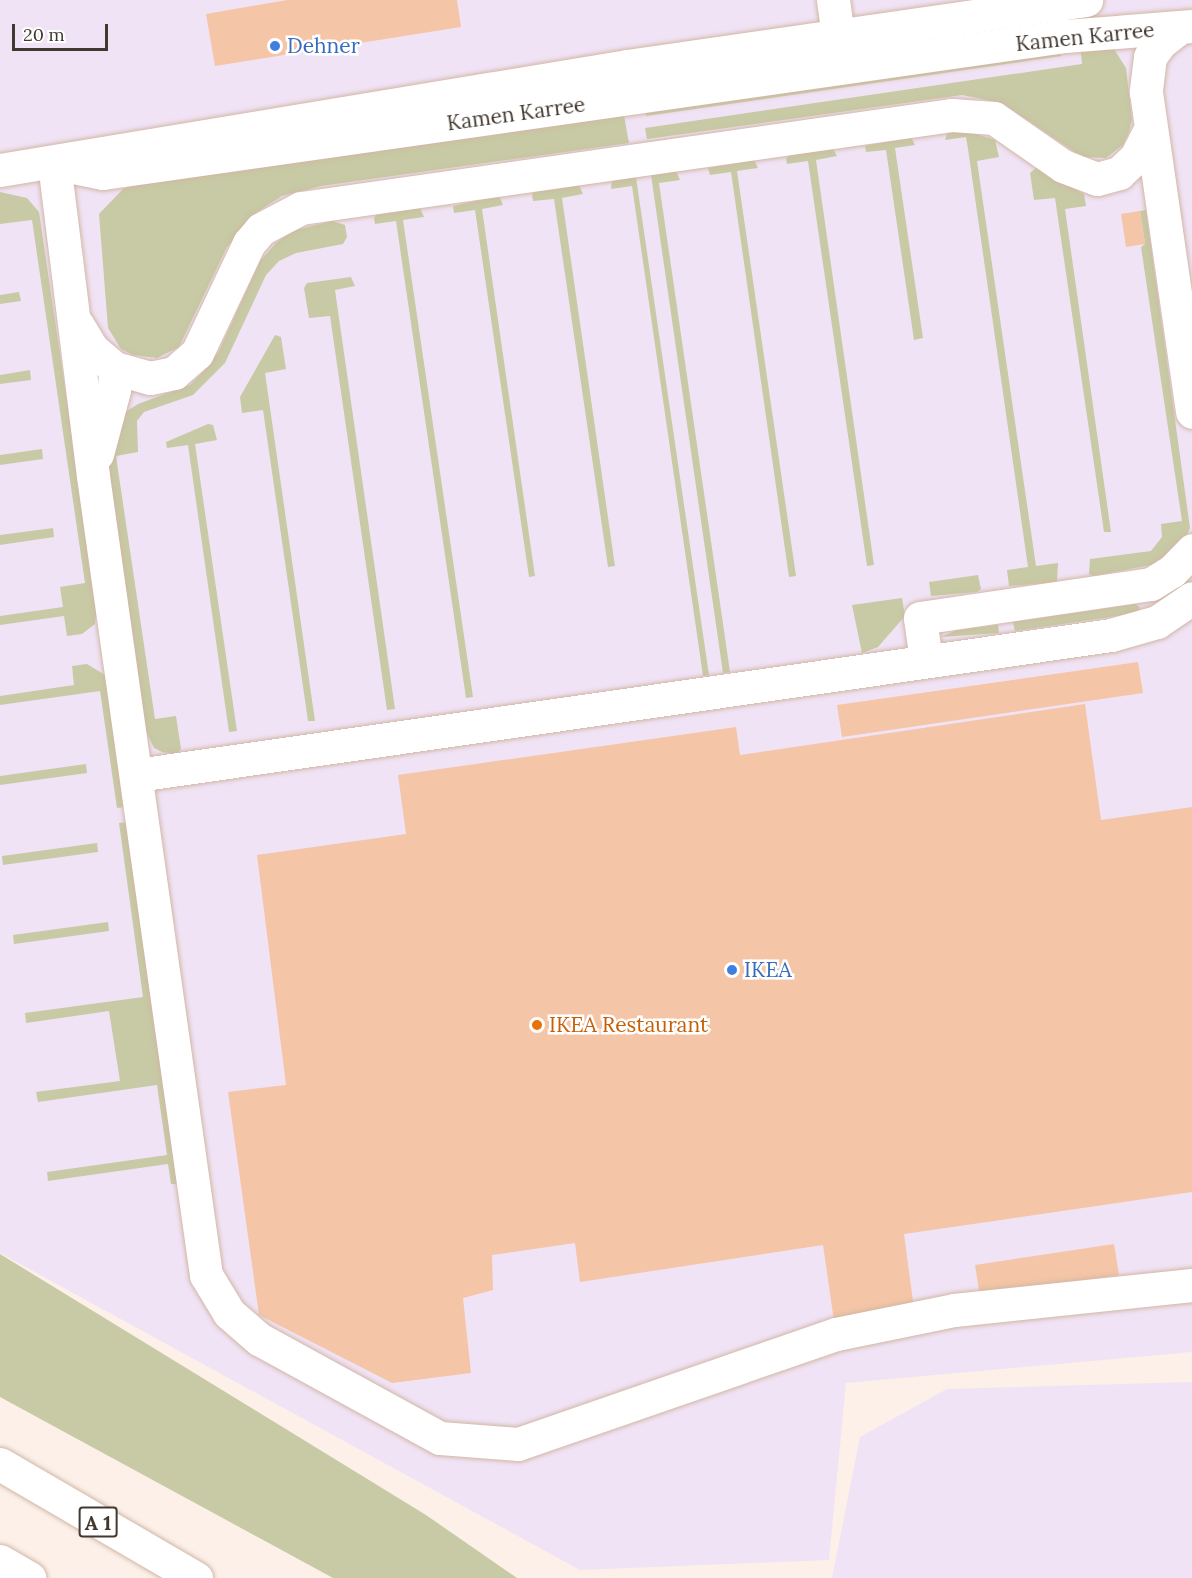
<!DOCTYPE html>
<style>
body{margin:0}
#map{position:relative;width:1192px;height:1578px;overflow:hidden;background:#fcf0e9;font-family:Lora,serif}
div>[style]{position:absolute}
.commercial>*{inset:0;background:#f1e3f6}
.green>*{inset:0;background:#c7caa4}
.building>*{inset:0;background:#f4c5a6}
.roads{filter:drop-shadow(0 0 2px #d1b7a5) drop-shadow(0 0 2px #d1b7a5)}
.minor>*{height:33px;margin:-16.5px;padding:0 16.5px;transform-origin:16.5px;border-radius:16.5px;background:#fff}
.highway>*{height:33px;margin:-16.5px;padding:0 16.5px;transform-origin:16.5px;border-radius:16.5px;background:#fff}
.dots>*{width:16px;height:16px;translate:-50% -50%;box-sizing:border-box;border:3px solid #fff;border-radius:50%}
span{translate:-50% -50%;white-space:nowrap;text-align:center;line-height:1.15;-webkit-text-stroke:5px #fff;paint-order:stroke}
.shield-label span{padding:2px 4px;background:#fff;border:2px solid;border-radius:4px;-webkit-text-stroke-width:0}
.shield-label{font-size:20px;color:#423830;font-weight:700}
.street-label{font-size:21px;color:#423830}
.shop-label{font-size:21px;color:#366cbe}
.left{translate:0 -50%;text-align:left}
.food-label{font-size:21px;color:#c56008}
.scale{position:absolute;left:12px;top:24px;width:96px;height:27px;box-sizing:border-box;border:3px solid #423830;border-top:0;padding-left:8px;font-size:18px;line-height:21px;white-space:nowrap;color:#423830;-webkit-text-stroke:4px #fff;paint-order:stroke}
</style>
<div id="map">
<div class="commercial">
<div style="clip-path:polygon(0 0,1192px 0,1192px 1352px,846px 1383px,829px 1560px,580px 1570px,0 1253px)"></div>
<div style="clip-path:polygon(1192px 1382px,1192px 1578px,832px 1578px,860px 1437px,947px 1389px)"></div>
</div>
<div class="green">
<div style="clip-path:polygon(1080px 44px,1104px 44px,1114px 49px,1126px 68px,1132px 120px,1129px 132px,1123px 145px,1106px 158px,1082px 157px,1002px 103px,962px 95px,647px 139px,645px 128px,1082px 64px)"></div>
<div style="clip-path:polygon(1060px 46px,1061px 56px,646px 116px,645px 106px)"></div>
<div style="clip-path:polygon(623px 110px,629px 143px,321px 186px,282px 196px,257px 212px,227px 247px,179px 347px,157px 358px,133px 355px,121px 349px,108px 328px,99px 214px,123px 189px,141px 181px)"></div>
<div style="clip-path:polygon(948px 131px,966px 131px,995px 140px,999px 157px,977px 161px,1036px 566px,1058px 563px,1057px 582px,1009px 586px,1007px 570px,1028px 567px,968px 149px,966px 137px,945px 140px)"></div>
<div style="clip-path:polygon(911px 137px,915px 145px,895px 148px,923px 338px,914px 340px,886px 150px,866px 152px,865px 146px)"></div>
<div style="clip-path:polygon(833px 149px,837px 156px,816px 160px,874px 565px,867px 566px,808px 161px,787px 164px,786px 159px,789px 155px)"></div>
<div style="clip-path:polygon(754px 160px,758px 168px,737px 171px,796px 576px,789px 577px,731px 172px,710px 175px,708px 168px)"></div>
<div style="clip-path:polygon(1036px 168px,1084px 194px,1086px 206px,1065px 209px,1111px 532px,1104px 532px,1055px 198px,1034px 200px,1030px 173px)"></div>
<div style="clip-path:polygon(676px 171px,680px 180px,659px 183px,730px 672px,723px 673px,651px 175px)"></div>
<div style="clip-path:polygon(636px 177px,709px 675px,703px 676px,632px 186px,611px 189px,612px 180px)"></div>
<div style="clip-path:polygon(579px 185px,583px 194px,562px 198px,615px 566px,608px 567px,554px 199px,533px 201px,532px 195px,534px 192px)"></div>
<div style="clip-path:polygon(0 192px,27px 198px,39px 212px,97px 605px,95px 624px,82px 634px,67px 636px,64px 616px,0 625px,0 616px,63px 607px,60px 587px,85px 583px,32px 220px,0 224px)"></div>
<div style="clip-path:polygon(499px 196px,503px 205px,482px 209px,535px 576px,529px 577px,475px 210px,454px 213px,453px 206px)"></div>
<div style="clip-path:polygon(420px 208px,424px 217px,403px 220px,473px 697px,466px 698px,396px 221px,375px 224px,374px 218px,377px 214px)"></div>
<div style="clip-path:polygon(1146px 210px,1190px 528px,1184px 542px,1161px 563px,1093px 576px,1089px 574px,1090px 559px,1151px 551px,1162px 537px,1161px 524px,1182px 521px,1141px 247px,1145px 244px,1140px 211px)"></div>
<div style="clip-path:polygon(332px 221px,345px 225px,347px 237px,343px 244px,296px 253px,279px 261px,266px 275px,225px 363px,193px 395px,144px 412px,137px 421px,138px 452px,116px 456px,155px 719px,176px 716px,181px 749px,177px 754px,162px 752px,154px 748px,146px 731px,108px 463px,124px 413px,138px 404px,190px 385px,205px 370px,219px 351px,260px 261px,276px 243px,292px 231px)"></div>
<div style="clip-path:polygon(351px 277px,355px 286px,335px 290px,395px 709px,387px 710px,330px 316px,309px 318px,304px 288px,307px 283px)"></div>
<div style="clip-path:polygon(19px 292px,21px 301px,0 304px,0 295px)"></div>
<div style="clip-path:polygon(275px 335px,281px 337px,286px 369px,265px 373px,315px 721px,308px 721px,263px 410px,242px 413px,240px 397px)"></div>
<div style="clip-path:polygon(30px 370px,31px 380px,0 384px,0 375px)"></div>
<div style="clip-path:polygon(208px 424px,213px 425px,217px 440px,195px 444px,237px 731px,229px 732px,188px 445px,167px 448px,166px 442px)"></div>
<div style="clip-path:polygon(42px 449px,43px 459px,0 465px,0 455px)"></div>
<div style="clip-path:polygon(53px 528px,54px 537px,0 545px,0 535px)"></div>
<div style="clip-path:polygon(978px 575px,981px 589px,977px 592px,931px 596px,929px 582px)"></div>
<div style="clip-path:polygon(902px 598px,905px 616px,878px 647px,862px 653px,852px 605px)"></div>
<div style="clip-path:polygon(1136px 604px,1140px 608px,1137px 613px,1015px 631px,1013px 622px)"></div>
<div style="clip-path:polygon(998px 625px,999px 633px,941px 637px,957px 630px)"></div>
<div style="clip-path:polygon(87px 664px,105px 675px,126px 807px,117px 808px,100px 691px,0 705px,0 696px,74px 685px,72px 666px)"></div>
<div style="clip-path:polygon(86px 764px,87px 773px,0 785px,0 776px)"></div>
<div style="clip-path:polygon(128px 822px,177px 1184px,171px 1184px,168px 1164px,48px 1181px,47px 1172px,167px 1155px,157px 1085px,38px 1102px,36px 1092px,120px 1081px,109px 1011px,26px 1023px,25px 1013px,143px 997px,119px 823px)"></div>
<div style="clip-path:polygon(97px 843px,98px 852px,3px 865px,2px 856px)"></div>
<div style="clip-path:polygon(108px 922px,109px 931px,14px 944px,13px 935px)"></div>
<div style="clip-path:polygon(0 1254px,426px 1515px,517px 1578px,333px 1578px,0 1397px)"></div>
</div>
<div class="building">
<div style="clip-path:polygon(287px 0,457px 0,461px 27px,215px 66px,206px 14px)"></div>
<div style="clip-path:polygon(1140px 211px,1145px 244px,1126px 247px,1121px 214px)"></div>
<div style="clip-path:polygon(1138px 662px,1143px 693px,842px 737px,837px 705px)"></div>
<div style="clip-path:polygon(1085px 704px,1101px 820px,1192px 807px,1192px 1192px,904px 1234px,914px 1309px,834px 1321px,823px 1245px,580px 1282px,575px 1243px,492px 1255px,493px 1290px,463px 1298px,471px 1373px,392px 1383px,259px 1315px,228px 1092px,286px 1085px,257px 855px,406px 834px,398px 775px,736px 727px,740px 755px)"></div>
<div style="clip-path:polygon(1114px 1244px,1119px 1275px,980px 1296px,975px 1265px)"></div>
</div>
<div class="roads">
<div class="minor">
<div style="left:833px;top:0;width:58px;rotate:82deg"></div>
<div style="left:1179px;top:28px;width:24px;rotate:142deg"></div>
<div style="left:1160px;top:43px;width:17px;rotate:126deg"></div>
<div style="left:1150px;top:57px;width:35px;rotate:97deg"></div>
<div style="left:1146px;top:92px;width:323px;rotate:81.8deg"></div>
<div style="left:54px;top:163px;width:315px;rotate:82.9deg"></div>
<div style="left:93px;top:476px;width:807px;rotate:81.95deg"></div>
<div style="left:206px;top:1275px;width:44px;rotate:58.8deg"></div>
<div style="left:229px;top:1313px;width:40px;rotate:41deg"></div>
<div style="left:259px;top:1339px;width:206px;rotate:28.7deg"></div>
<div style="left:440px;top:1438px;width:78px;rotate:4.4deg"></div>
<div style="left:518px;top:1444px;width:336px;rotate:-19.1deg"></div>
<div style="left:836px;top:1334px;width:120px;rotate:-11.5deg"></div>
<div style="left:954px;top:1310px;width:239px;rotate:-6deg"></div>
<div style="left:54px;top:163px;width:50px;rotate:11.5deg"></div>
<div style="left:103px;top:173px;width:972px;rotate:-8.11deg"></div>
<div style="left:1065px;top:36px;width:127px;rotate:-4.5deg"></div>
<div style="left:0;top:170px;width:636px;rotate:-9.42deg"></div>
<div style="left:627px;top:66px;width:464px;rotate:-8.2deg"></div>
<div style="left:77px;top:324px;width:29px;rotate:59deg"></div>
<div style="left:92px;top:349px;width:30px;rotate:40deg"></div>
<div style="left:115px;top:368px;width:36px;rotate:16deg"></div>
<div style="left:150px;top:378px;width:25px;rotate:-12deg"></div>
<div style="left:174px;top:373px;width:30px;rotate:-41deg"></div>
<div style="left:197px;top:353px;width:122px;rotate:-64.7deg"></div>
<div style="left:249px;top:243px;width:18px;rotate:-49deg"></div>
<div style="left:261px;top:229px;width:45px;rotate:-27.7deg"></div>
<div style="left:301px;top:208px;width:658px;rotate:-8.13deg"></div>
<div style="left:952px;top:115px;width:42px;rotate:4.1deg"></div>
<div style="left:994px;top:118px;width:84px;rotate:34.8deg"></div>
<div style="left:1063px;top:166px;width:36px;rotate:21deg"></div>
<div style="left:1097px;top:179px;width:23px;rotate:-15deg"></div>
<div style="left:1119px;top:173px;width:23px;rotate:-43deg"></div>
<div style="left:1136px;top:157px;width:28px;rotate:-63deg"></div>
<div style="left:97px;top:454px;width:66px;rotate:-75.1deg"></div>
<div style="left:114px;top:390px;width:22px;rotate:-87deg"></div>
<div style="left:926px;top:661px;width:43px;rotate:-97.9deg"></div>
<div style="left:920px;top:618px;width:233px;rotate:-8.4deg"></div>
<div style="left:1151px;top:584px;width:25px;rotate:-32deg"></div>
<div style="left:1172px;top:571px;width:29px;rotate:-46deg"></div>
<div style="left:137px;top:775px;width:984px;rotate:-8.18deg"></div>
<div style="left:1111px;top:635px;width:48px;rotate:-15.8deg"></div>
<div style="left:1157px;top:622px;width:42px;rotate:-34.4deg"></div>
</div>
<div class="highway">
<div style="left:0;top:1464px;width:227px;rotate:30.2deg"></div>
<div style="left:0;top:1561px;width:34px;rotate:30deg"></div>
</div>
</div>
<div class="dots">
<div style="left:275px;top:46px;background:#3f7fe0"></div>
<div style="left:732px;top:970px;background:#3f7fe0"></div>
<div style="left:537px;top:1025px;background:#e8710a"></div>
</div>
<div class="shield-label">
<span style="left:98px;top:1522px">A 1</span>
</div>
<div class="street-label">
<span style="left:1085px;top:37px;rotate:-6deg">Kamen Karree</span>
<span style="left:516px;top:114px;rotate:-8deg">Kamen Karree</span>
</div>
<div class="shop-label">
<span class="left" style="left:287px;top:46px">Dehner</span>
<span class="left" style="left:744px;top:970px">IKEA</span>
</div>
<div class="food-label">
<span class="left" style="left:549px;top:1025px">IKEA Restaurant</span>
</div>
<div class="scale">20 m</div>
</div>
